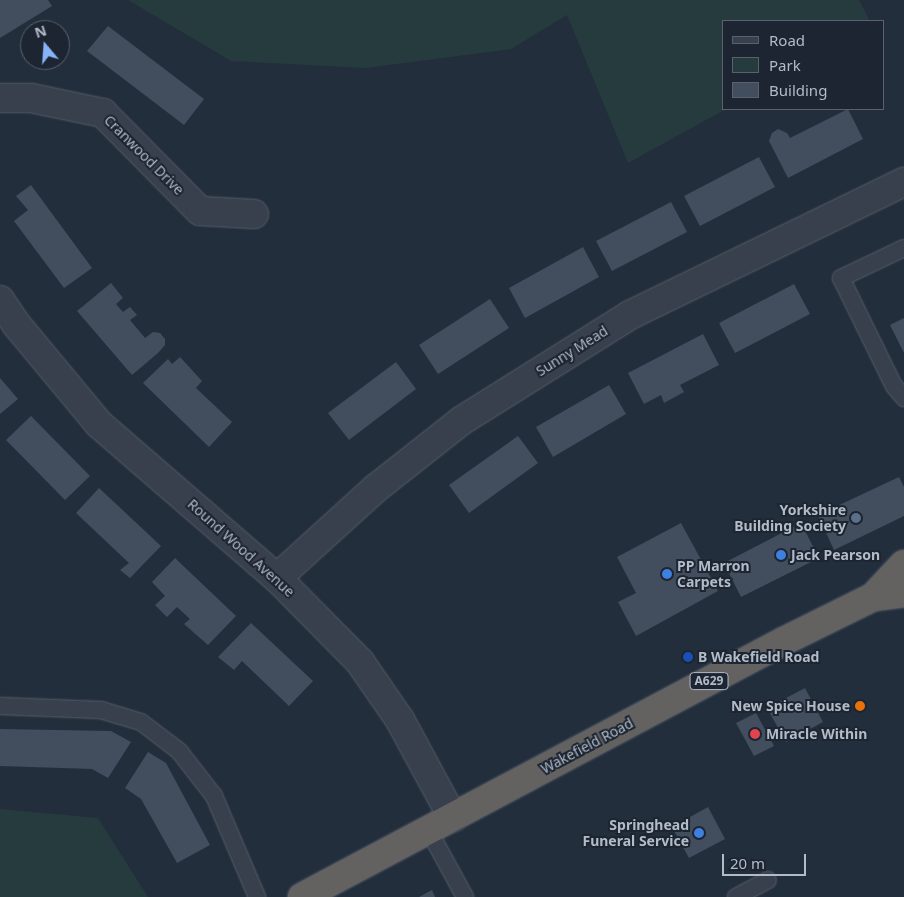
<!DOCTYPE html>
<style>
body{margin:0}
#map{position:relative;width:904px;height:897px;overflow:hidden;background:#232e3c;font-family:"Noto Sans",sans-serif}
div>[style]{position:absolute}
.green>*{inset:0;background:#253b3d}
.building>*{inset:0;background:#424e5e}
.roads{filter:drop-shadow(0 0 1px #555e6a) drop-shadow(0 0 1px #555e6a)}
.service>*{height:16px;margin:-8px;padding:0 8px;transform-origin:8px;border-radius:8px;background:#37404c}
.minor>*{height:28px;margin:-14px;padding:0 14px;transform-origin:14px;border-radius:14px;background:#37404c}
.trunk>*{height:28px;margin:-14px;padding:0 14px;transform-origin:14px;border-radius:14px;background:#646260}
.dots>*{width:14px;height:14px;translate:-50% -50%;box-sizing:border-box;border:2px solid #1c2531;border-radius:50%}
span{translate:-50% -50%;white-space:nowrap;text-align:center;line-height:1.15;-webkit-text-stroke:4px #1c2531;paint-order:stroke}
.shield-label span{padding:1px 4px;background:#1c2531;border:1px solid;border-radius:4px;-webkit-text-stroke-width:0}
.shield-label{font-size:12px;color:#b2bbc8;font-weight:700}
.street-label{font-size:14px;color:#b2bbc8}
.poi-label{font-size:14px;color:#b2bbc8;font-weight:700}
.right{translate:-100% -50%;text-align:right}
.left{translate:0 -50%;text-align:left}
.legend{position:absolute;left:722px;top:20px;width:162px;height:90px;box-sizing:border-box;background:#1c2531;border:1px solid #58616d;margin:0;padding:6px 9px;list-style:none;font-size:15px;color:#b2bbc8}
.legend li{display:flex;align-items:center;gap:10px;height:25px}
.legend b{width:25px;border:1px solid #58616d}
.north{position:absolute;left:20px;top:20px;width:50px;height:50px;box-sizing:border-box;background:#1c2531;border:1px solid #58616d;border-radius:50%;rotate:342deg;font-size:14px;font-weight:700;line-height:20px;text-align:center;color:#b2bbc8}
.north::after{content:'';display:block;margin:auto;width:18px;height:22px;background:#87b3f8;clip-path:polygon(50% 0,100% 100%,50% 72%,0 100%)}
.scale{position:absolute;left:722px;top:854px;width:84px;height:22px;box-sizing:border-box;border:2px solid #b2bbc8;border-top:0;padding-left:6px;font-size:15px;line-height:18px;white-space:nowrap;color:#b2bbc8;-webkit-text-stroke:4px #1c2531;paint-order:stroke}
</style>
<div id="map">
<div class="green">
<div style="clip-path:polygon(128px 0,859px 0,870px 21px,723px 21px,723px 109px,726px 109px,628px 163px,567px 15px,511px 49px,366px 68px,231px 61px)"></div>
<div style="clip-path:polygon(0 809px,98px 818px,148px 897px,0 897px)"></div>
</div>
<div class="building">
<div style="clip-path:polygon(0 0,48px 0,52px 6px,0 38px)"></div>
<div style="clip-path:polygon(108px 26px,204px 99px,184px 125px,87px 51px)"></div>
<div style="clip-path:polygon(848px 109px,863px 139px,788px 178px,769px 141px,772px 133px,778px 129px,787px 133px,790px 138px)"></div>
<div style="clip-path:polygon(759px 157px,775px 187px,700px 226px,684px 196px)"></div>
<div style="clip-path:polygon(31px 185px,92px 268px,64px 288px,14px 221px,28px 210px,16px 196px)"></div>
<div style="clip-path:polygon(671px 202px,687px 232px,612px 271px,596px 241px)"></div>
<div style="clip-path:polygon(583px 247px,599px 277px,525px 318px,509px 288px)"></div>
<div style="clip-path:polygon(111px 283px,123px 298px,116px 304px,123px 312px,130px 307px,137px 315px,130px 320px,145px 338px,153px 332px,160px 333px,165px 339px,165px 345px,158px 353px,132px 375px,77px 311px)"></div>
<div style="clip-path:polygon(794px 284px,810px 314px,735px 353px,719px 323px)"></div>
<div style="clip-path:polygon(490px 299px,509px 328px,438px 374px,419px 345px)"></div>
<div style="clip-path:polygon(904px 318px,904px 353px,890px 325px)"></div>
<div style="clip-path:polygon(703px 334px,719px 365px,680px 385px,684px 392px,664px 403px,661px 395px,644px 404px,628px 373px)"></div>
<div style="clip-path:polygon(180px 357px,202px 381px,196px 388px,232px 422px,209px 447px,143px 383px,168px 359px,172px 364px)"></div>
<div style="clip-path:polygon(396px 362px,416px 389px,349px 440px,328px 413px)"></div>
<div style="clip-path:polygon(0 378px,18px 399px,0 414px)"></div>
<div style="clip-path:polygon(609px 385px,626px 414px,553px 457px,536px 427px)"></div>
<div style="clip-path:polygon(31px 416px,90px 476px,65px 500px,6px 440px)"></div>
<div style="clip-path:polygon(518px 436px,538px 463px,469px 513px,449px 485px)"></div>
<div style="clip-path:polygon(899px 477px,904px 487px,904px 516px,834px 550px,818px 515px)"></div>
<div style="clip-path:polygon(99px 488px,161px 546px,130px 578px,120px 570px,129px 563px,76px 513px)"></div>
<div style="clip-path:polygon(681px 523px,718px 591px,636px 636px,618px 602px,636px 593px,617px 557px)"></div>
<div style="clip-path:polygon(801px 523px,819px 558px,741px 597px,724px 563px)"></div>
<div style="clip-path:polygon(175px 558px,236px 616px,208px 645px,184px 624px,190px 619px,177px 607px,167px 617px,155px 605px,165px 596px,152px 582px)"></div>
<div style="clip-path:polygon(251px 623px,313px 681px,289px 706px,242px 661px,234px 670px,218px 657px)"></div>
<div style="clip-path:polygon(805px 688px,823px 722px,786px 742px,767px 708px)"></div>
<div style="clip-path:polygon(756px 713px,774px 746px,754px 756px,736px 723px)"></div>
<div style="clip-path:polygon(0 729px,111px 731px,131px 742px,108px 778px,92px 769px,0 766px)"></div>
<div style="clip-path:polygon(148px 752px,166px 763px,210px 845px,177px 863px,141px 799px,125px 788px)"></div>
<div style="clip-path:polygon(708px 807px,725px 839px,689px 858px,672px 827px)"></div>
<div style="clip-path:polygon(432px 890px,435px 897px,419px 897px)"></div>
</div>
<div class="roads">
<div class="service">
<div style="left:904px;top:248px;width:70px;rotate:154.5deg"></div>
<div style="left:841px;top:278px;width:120px;rotate:63.9deg"></div>
<div style="left:894px;top:386px;width:16px;rotate:50deg"></div>
<div style="left:0;top:706px;width:101px;rotate:2.3deg"></div>
<div style="left:101px;top:710px;width:42px;rotate:16.7deg"></div>
<div style="left:141px;top:722px;width:48px;rotate:37.3deg"></div>
<div style="left:179px;top:751px;width:57px;rotate:52.1deg"></div>
<div style="left:214px;top:796px;width:110px;rotate:66.9deg"></div>
<div style="left:429px;top:831px;width:75px;rotate:61.4deg"></div>
<div style="left:736px;top:897px;width:36px;rotate:-28deg"></div>
</div>
<div class="minor">
<div style="left:0;top:98px;width:31px"></div>
<div style="left:31px;top:98px;width:74px;rotate:11.8deg"></div>
<div style="left:103px;top:113px;width:138px;rotate:45.3deg"></div>
<div style="left:200px;top:211px;width:54px;rotate:3.2deg"></div>
<div style="left:0;top:300px;width:29px;rotate:56deg"></div>
<div style="left:16px;top:324px;width:130px;rotate:50.3deg"></div>
<div style="left:99px;top:424px;width:235px;rotate:40.9deg"></div>
<div style="left:277px;top:578px;width:118px;rotate:45.3deg"></div>
<div style="left:360px;top:662px;width:70px;rotate:55.4deg"></div>
<div style="left:400px;top:720px;width:111px;rotate:61.6deg"></div>
<div style="left:277px;top:578px;width:134px;rotate:-42.3deg"></div>
<div style="left:376px;top:488px;width:108px;rotate:-38.2deg"></div>
<div style="left:461px;top:421px;width:199px;rotate:-32.1deg"></div>
<div style="left:630px;top:315px;width:305px;rotate:-25.9deg"></div>
</div>
<div class="trunk">
<div style="left:873px;top:597px;width:45px;rotate:-46.8deg"></div>
<div style="left:302px;top:897px;width:546px;rotate:-27.97deg"></div>
<div style="left:784px;top:641px;width:99px;rotate:-26.3deg"></div>
<div style="left:873px;top:597px;width:31px;rotate:-7deg"></div>
</div>
</div>
<div class="dots">
<div style="left:856px;top:518px;background:#5c6f8a"></div>
<div style="left:781px;top:555px;background:#3f7fe0"></div>
<div style="left:667px;top:574px;background:#3f7fe0"></div>
<div style="left:688px;top:657px;background:#1a4fb4"></div>
<div style="left:860px;top:706px;background:#e8710a"></div>
<div style="left:755px;top:734px;background:#e0444e"></div>
<div style="left:699px;top:833px;background:#3f7fe0"></div>
</div>
<div class="shield-label">
<span style="left:709px;top:681px">A629</span>
</div>
<div class="street-label">
<span style="left:144px;top:155px;rotate:45deg">Cranwood Drive</span>
<span style="left:572px;top:351px;rotate:-32deg">Sunny Mead</span>
<span style="left:241px;top:548px;rotate:42deg">Round Wood Avenue</span>
<span style="left:587px;top:746px;rotate:-28deg">Wakefield Road</span>
</div>
<div class="poi-label">
<span class="right" style="left:846px;top:518px">Yorkshire<br>Building Society</span>
<span class="left" style="left:791px;top:555px">Jack Pearson</span>
<span class="left" style="left:677px;top:574px">PP Marron<br>Carpets</span>
<span class="left" style="left:698px;top:657px">B Wakefield Road</span>
<span class="right" style="left:850px;top:706px">New Spice House</span>
<span class="left" style="left:766px;top:734px">Miracle Within</span>
<span class="right" style="left:689px;top:833px">Springhead<br>Funeral Service</span>
</div>
<ul class="legend">
<li><b style="height:6px;background:#37404c"></b>Road</li>
<li><b style="height:14px;background:#253b3d"></b>Park</li>
<li><b style="height:14px;background:#424e5e"></b>Building</li>
</ul>
<div class="north">N</div>
<div class="scale">20 m</div>
</div>
